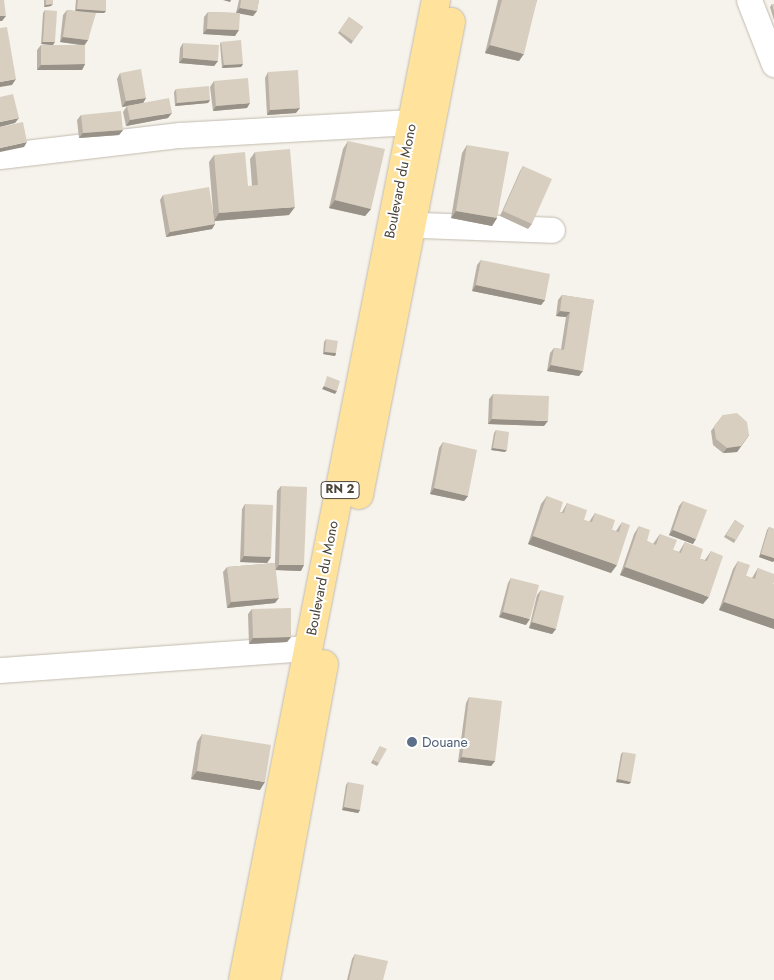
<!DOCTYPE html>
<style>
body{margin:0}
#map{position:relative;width:774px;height:980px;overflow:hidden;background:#f6f3ec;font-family:Jost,sans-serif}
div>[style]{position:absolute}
.roads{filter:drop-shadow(0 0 1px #c2bbae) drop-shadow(0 0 1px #c2bbae)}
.minor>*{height:25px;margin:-12.5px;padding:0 12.5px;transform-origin:12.5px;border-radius:12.5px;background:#fff}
.primary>*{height:28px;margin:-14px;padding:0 14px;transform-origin:14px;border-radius:14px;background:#ffe39c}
.wall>*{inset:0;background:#bab2a6}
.shaded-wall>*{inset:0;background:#979187}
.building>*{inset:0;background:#d8cfc1}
.dots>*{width:14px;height:14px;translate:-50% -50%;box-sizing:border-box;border:2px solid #fff;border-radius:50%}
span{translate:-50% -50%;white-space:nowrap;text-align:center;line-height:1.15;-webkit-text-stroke:4px #fff;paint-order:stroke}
.shield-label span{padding:1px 4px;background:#fff;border:1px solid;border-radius:4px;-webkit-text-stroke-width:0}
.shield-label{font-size:12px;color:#4b4439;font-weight:700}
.street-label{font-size:14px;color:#4b4439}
.service-label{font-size:14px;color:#4e5e75}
.left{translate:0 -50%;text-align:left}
</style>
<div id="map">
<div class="roads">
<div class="minor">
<div style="left:749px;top:0;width:69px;rotate:68.7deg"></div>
<div style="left:0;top:156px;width:181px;rotate:-6.7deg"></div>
<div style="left:180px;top:135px;width:232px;rotate:-3.2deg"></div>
<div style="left:392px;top:224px;width:160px;rotate:2.1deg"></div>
<div style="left:0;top:670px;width:309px;rotate:-4.1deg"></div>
</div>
<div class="primary">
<div style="left:359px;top:495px;width:482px;rotate:-79deg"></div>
<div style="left:243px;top:980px;width:999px;rotate:-78.86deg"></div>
<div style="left:266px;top:980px;width:321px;rotate:-79.6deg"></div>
</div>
</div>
<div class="wall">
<div style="clip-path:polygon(44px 0,53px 0,51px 6px,44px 7px)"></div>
<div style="clip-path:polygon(76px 0,106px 0,106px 11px,104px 13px,94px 13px,88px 40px,85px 45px,85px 64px,82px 70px,37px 70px,37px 50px,41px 45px,52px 45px,41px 44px,43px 13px,45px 10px,53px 45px,79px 45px,60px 42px,63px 15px,67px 10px,75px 11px)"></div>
<div style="clip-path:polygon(239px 0,259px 0,257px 11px,253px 16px,240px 13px,235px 36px,203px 34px,204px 17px,208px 12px,236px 13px)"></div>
<div style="clip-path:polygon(498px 0,537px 0,519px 61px,485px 53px)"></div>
<div style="clip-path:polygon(772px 4px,774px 4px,774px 20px,770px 7px)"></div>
<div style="clip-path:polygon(349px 17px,363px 27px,351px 44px,338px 33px)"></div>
<div style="clip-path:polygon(221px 42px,243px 64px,241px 67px,222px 68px,220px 44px)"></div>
<div style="clip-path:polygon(183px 43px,218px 61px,214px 66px,179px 63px,180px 48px)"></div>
<div style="clip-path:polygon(268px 72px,296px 113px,267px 115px,265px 78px)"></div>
<div style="clip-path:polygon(120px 73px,146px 98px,143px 103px,122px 107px,117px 79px)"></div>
<div style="clip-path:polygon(214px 81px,247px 108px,213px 111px,210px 87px)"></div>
<div style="clip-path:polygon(176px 89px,210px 100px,208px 103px,175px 106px,174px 92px)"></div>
<div style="clip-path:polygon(127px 106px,168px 118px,126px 126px,123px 112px)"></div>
<div style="clip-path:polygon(81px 115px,123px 130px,119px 135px,79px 138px,77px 120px)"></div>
<div style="clip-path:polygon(348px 141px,371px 209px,365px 216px,329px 208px,343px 149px)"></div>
<div style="clip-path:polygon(467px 145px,497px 218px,492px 226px,451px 218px,462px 153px)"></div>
<div style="clip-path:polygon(255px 152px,289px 215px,215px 221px,215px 224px,212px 229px,166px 237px,160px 200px,163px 195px,213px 211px,209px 162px,214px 155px,248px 186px,252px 186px,250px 159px)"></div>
<div style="clip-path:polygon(523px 166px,532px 224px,528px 229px,500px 216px,520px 171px)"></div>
<div style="clip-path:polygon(481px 260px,545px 300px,541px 305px,472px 291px,477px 265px)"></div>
<div style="clip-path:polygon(562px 295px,594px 300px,579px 376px,547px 371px,550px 353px,554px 348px,561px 349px,566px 317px,556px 316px,558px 300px)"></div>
<div style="clip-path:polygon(326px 339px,336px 353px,335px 356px,323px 354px,324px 342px)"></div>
<div style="clip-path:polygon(493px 394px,544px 426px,488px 424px,489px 399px)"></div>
<div style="clip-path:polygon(723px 415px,749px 435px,737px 452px,723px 453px,713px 445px,711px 431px)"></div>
<div style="clip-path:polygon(496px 430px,505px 452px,491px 450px,494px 433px)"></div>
<div style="clip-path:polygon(443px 442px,468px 496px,464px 501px,430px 494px,439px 448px)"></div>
<div style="clip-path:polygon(281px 486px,301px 571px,276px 570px,275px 603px,227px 608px,223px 572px,227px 567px,275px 563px,277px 491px)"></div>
<div style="clip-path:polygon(547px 496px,560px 512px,562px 512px,567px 503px,584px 520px,589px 522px,595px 513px,612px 530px,616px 531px,622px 522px,611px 573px,528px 544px,541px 504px)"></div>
<div style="clip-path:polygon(683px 501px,693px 544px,669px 535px,679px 506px)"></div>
<div style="clip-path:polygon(245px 504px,271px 557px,267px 563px,240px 562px,242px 509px)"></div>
<div style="clip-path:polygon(735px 520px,744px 526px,734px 543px,724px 537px)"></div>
<div style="clip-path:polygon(639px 526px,647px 541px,653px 544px,660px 534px,673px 550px,679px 552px,685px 542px,700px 559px,705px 560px,711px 551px,703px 604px,620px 575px,634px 534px)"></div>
<div style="clip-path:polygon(769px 527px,774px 529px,773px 562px,759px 557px,767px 530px)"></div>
<div style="clip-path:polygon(738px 561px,746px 576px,752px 578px,758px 568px,774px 585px,774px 629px,719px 610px,733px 569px)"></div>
<div style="clip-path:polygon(511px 578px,526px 625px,499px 617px,508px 583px)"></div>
<div style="clip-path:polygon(541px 590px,556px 629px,552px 634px,529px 628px,537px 595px)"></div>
<div style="clip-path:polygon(252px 609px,291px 637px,287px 642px,249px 644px,248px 614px)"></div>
<div style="clip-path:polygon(469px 697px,495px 761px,491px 766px,458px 762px,466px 703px)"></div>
<div style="clip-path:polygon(202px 734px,260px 790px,191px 779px,197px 742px)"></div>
<div style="clip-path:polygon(380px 746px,379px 763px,377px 766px,371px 763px)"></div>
<div style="clip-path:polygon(623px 752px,631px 782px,629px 784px,616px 782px,621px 754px)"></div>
<div style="clip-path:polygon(348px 782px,360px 810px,358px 813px,342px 810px,346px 785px)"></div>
<div style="clip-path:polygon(355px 954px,383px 980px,347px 980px,352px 959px)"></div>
</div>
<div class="shaded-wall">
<div style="clip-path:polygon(223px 0,231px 0,230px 2px)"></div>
<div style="clip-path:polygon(53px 4px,51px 6px,44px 7px,46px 5px)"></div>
<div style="clip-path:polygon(240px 8px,257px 11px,253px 16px,236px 13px)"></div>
<div style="clip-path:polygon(77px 9px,106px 11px,104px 13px,75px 12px)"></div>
<div style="clip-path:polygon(0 16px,6px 16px,2px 21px,0 21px)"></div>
<div style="clip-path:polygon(207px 29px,239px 30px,235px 36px,203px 34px)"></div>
<div style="clip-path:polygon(63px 37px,88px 40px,84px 45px,60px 42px)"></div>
<div style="clip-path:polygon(43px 42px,55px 42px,53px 45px,41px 44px)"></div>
<div style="clip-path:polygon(490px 45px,524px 54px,519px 61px,485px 53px)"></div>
<div style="clip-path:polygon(183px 58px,218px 61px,214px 66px,179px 63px)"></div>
<div style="clip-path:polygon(85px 64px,82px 70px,37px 70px,41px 65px)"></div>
<div style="clip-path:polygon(243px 64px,241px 67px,222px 68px,224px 65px)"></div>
<div style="clip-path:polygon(16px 79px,12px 85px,0 87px,0 82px)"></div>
<div style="clip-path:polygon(146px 98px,143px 103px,122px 107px,126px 101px)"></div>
<div style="clip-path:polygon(210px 100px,208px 103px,175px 106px,177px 103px)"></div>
<div style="clip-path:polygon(250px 103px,247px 108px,213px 111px,216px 106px)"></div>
<div style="clip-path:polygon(300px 108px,296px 113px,267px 115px,270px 110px)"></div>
<div style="clip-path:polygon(172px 113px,168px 118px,126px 126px,130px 120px)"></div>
<div style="clip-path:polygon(19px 118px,15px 123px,0 127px,0 122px)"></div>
<div style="clip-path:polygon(123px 130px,119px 135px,79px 138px,83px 133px)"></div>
<div style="clip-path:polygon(27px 142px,24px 147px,0 152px,0 148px)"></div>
<div style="clip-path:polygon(335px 200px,371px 209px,365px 216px,329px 208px)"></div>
<div style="clip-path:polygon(295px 207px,289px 215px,214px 221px,219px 213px)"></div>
<div style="clip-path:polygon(456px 211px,497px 218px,492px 226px,451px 218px)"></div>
<div style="clip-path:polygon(215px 224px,212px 229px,166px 237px,170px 232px)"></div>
<div style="clip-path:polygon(476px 285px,545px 300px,541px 305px,472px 291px)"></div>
<div style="clip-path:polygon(560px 311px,570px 312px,566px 317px,556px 316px)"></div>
<div style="clip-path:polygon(325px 352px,336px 353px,335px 356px,323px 354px)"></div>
<div style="clip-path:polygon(551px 365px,583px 371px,579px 376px,547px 371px)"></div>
<div style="clip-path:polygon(324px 386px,337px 391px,335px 394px,322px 389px)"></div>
<div style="clip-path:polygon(492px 419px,548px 421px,544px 426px,488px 424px)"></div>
<div style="clip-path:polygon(749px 435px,737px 452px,723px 453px,727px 448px)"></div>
<div style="clip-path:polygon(493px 448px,507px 450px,505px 452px,491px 450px)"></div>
<div style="clip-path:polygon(434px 488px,468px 496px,464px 501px,430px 494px)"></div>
<div style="clip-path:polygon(673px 530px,696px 539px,693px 544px,669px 535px)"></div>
<div style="clip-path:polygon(533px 536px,617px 565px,611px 573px,528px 544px)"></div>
<div style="clip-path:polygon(761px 554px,774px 558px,774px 561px,773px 562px,759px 557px)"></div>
<div style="clip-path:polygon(244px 556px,271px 557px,267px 563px,240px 562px)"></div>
<div style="clip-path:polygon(279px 565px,304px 565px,301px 571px,275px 570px)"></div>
<div style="clip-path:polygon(625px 567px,709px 597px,703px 604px,620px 575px)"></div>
<div style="clip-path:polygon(279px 598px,275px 603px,227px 608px,231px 602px)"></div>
<div style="clip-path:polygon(724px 602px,774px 619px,774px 629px,719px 610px)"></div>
<div style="clip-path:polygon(503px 612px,530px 619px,526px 625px,499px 617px)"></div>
<div style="clip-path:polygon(532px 622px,556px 629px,552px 634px,529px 628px)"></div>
<div style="clip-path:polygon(291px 637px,287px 642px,249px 644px,253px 638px)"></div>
<div style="clip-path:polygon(462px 757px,495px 761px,491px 766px,458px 762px)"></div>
<div style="clip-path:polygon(197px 771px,265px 782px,260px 790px,191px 779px)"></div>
<div style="clip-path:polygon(618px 779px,631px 782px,629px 784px,616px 782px)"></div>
<div style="clip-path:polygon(344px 807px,360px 810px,358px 813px,342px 810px)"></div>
</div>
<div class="building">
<div style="clip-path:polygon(0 0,4px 0,6px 16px,0 16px)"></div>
<div style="clip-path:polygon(46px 0,53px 0,53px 4px,46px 5px)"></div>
<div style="clip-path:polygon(78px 0,106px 0,106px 11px,77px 9px)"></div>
<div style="clip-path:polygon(241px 0,259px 0,257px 11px,240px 8px)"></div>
<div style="clip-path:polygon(502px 0,537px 0,524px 54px,490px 45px)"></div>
<div style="clip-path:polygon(772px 4px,774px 4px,774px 12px)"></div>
<div style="clip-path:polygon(45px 10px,57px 11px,55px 42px,43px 42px)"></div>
<div style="clip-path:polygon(67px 10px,96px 13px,88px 40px,63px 37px)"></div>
<div style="clip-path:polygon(208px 12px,240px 13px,239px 30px,207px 29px)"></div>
<div style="clip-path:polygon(349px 17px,363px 27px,353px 41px,339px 31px)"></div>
<div style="clip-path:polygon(7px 27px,16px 79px,0 82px,0 28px)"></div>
<div style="clip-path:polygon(241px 40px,243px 64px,224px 65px,221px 42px)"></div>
<div style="clip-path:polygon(183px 43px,219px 45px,218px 61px,183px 58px)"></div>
<div style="clip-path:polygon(41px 45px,85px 45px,85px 64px,41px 65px)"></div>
<div style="clip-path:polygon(141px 69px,146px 98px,126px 101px,120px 73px)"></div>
<div style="clip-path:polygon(298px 70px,300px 108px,270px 110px,268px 72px)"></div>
<div style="clip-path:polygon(248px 78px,250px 103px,216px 106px,214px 81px)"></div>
<div style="clip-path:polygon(209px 86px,210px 100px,177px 103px,176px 89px)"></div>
<div style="clip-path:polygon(13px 94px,19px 118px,0 122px,0 97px)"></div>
<div style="clip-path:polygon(169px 98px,172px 113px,130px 120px,127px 106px)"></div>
<div style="clip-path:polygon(121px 111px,123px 130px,83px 133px,81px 115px)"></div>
<div style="clip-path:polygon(23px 122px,27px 142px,0 148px,0 127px)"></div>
<div style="clip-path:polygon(348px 141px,385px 149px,371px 209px,335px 200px)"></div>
<div style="clip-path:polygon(467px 145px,509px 152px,497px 218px,456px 211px)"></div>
<div style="clip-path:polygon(290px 149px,295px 207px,219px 213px,214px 155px,245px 152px,248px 186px,258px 185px,255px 152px)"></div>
<div style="clip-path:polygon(523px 166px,552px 179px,532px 224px,503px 211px)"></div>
<div style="clip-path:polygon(209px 187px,215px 224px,170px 232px,163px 195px)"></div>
<div style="clip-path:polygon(481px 260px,550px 274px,545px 300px,476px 285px)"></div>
<div style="clip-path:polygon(562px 295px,594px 300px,583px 371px,551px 365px,554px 348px,564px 350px,570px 312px,560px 311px)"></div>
<div style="clip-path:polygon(326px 339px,338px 341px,336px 353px,325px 352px)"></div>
<div style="clip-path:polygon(327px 376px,340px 381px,337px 391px,324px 386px)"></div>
<div style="clip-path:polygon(493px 394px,549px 396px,548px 421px,492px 419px)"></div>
<div style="clip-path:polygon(737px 413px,747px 422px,749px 435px,741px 446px,727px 448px,716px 439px,714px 426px,723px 415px)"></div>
<div style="clip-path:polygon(496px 430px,509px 432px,507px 450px,493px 448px)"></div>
<div style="clip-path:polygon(443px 442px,477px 450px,468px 496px,434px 488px)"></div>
<div style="clip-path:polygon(281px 486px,307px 487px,304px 565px,279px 565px)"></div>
<div style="clip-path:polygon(547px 496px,563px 502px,560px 512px,564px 513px,567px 503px,587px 510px,584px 520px,592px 522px,595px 513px,615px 520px,612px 530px,619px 532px,622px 522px,630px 525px,617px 565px,533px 536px)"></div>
<div style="clip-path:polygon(683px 501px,707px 510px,696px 539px,673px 530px)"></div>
<div style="clip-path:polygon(245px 504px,273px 505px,271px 557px,244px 556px)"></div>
<div style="clip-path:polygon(735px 520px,744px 526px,736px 540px,726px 535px)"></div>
<div style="clip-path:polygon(639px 526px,650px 530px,647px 541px,656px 545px,660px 534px,677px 540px,673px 550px,681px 553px,685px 542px,703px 549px,700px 559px,707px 561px,711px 551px,723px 556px,709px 597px,625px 567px)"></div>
<div style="clip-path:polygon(769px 527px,774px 529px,774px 558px,761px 554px)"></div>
<div style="clip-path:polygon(738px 561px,750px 565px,746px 576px,755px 579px,758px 568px,774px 574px,774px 582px,773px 585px,774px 585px,774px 619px,724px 602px)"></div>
<div style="clip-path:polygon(275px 563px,279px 598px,231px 602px,227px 567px)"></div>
<div style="clip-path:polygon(511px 578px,539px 585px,530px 619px,503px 612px)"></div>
<div style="clip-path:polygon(541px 590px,564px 596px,556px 629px,532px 622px)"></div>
<div style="clip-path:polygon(291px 608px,291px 637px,253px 638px,252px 609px)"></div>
<div style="clip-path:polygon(469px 697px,502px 701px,495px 761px,462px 757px)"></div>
<div style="clip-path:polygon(202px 734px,271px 745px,265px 782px,197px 771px)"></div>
<div style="clip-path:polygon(380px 746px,387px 749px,379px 763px,373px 760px)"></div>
<div style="clip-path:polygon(623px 752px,636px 754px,631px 782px,618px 779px)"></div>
<div style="clip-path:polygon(348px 782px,364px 785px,360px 810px,344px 807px)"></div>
<div style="clip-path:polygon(355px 954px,388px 961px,383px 980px,349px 980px)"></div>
</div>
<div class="dots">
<div style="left:412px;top:742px;background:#5c6f8a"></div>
</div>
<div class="shield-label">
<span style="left:340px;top:490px">RN 2</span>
</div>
<div class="street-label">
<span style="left:400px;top:181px;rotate:-79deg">Boulevard du Mono</span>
<span style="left:322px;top:578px;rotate:-79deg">Boulevard du Mono</span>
</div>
<div class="service-label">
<span class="left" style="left:422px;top:742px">Douane</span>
</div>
</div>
